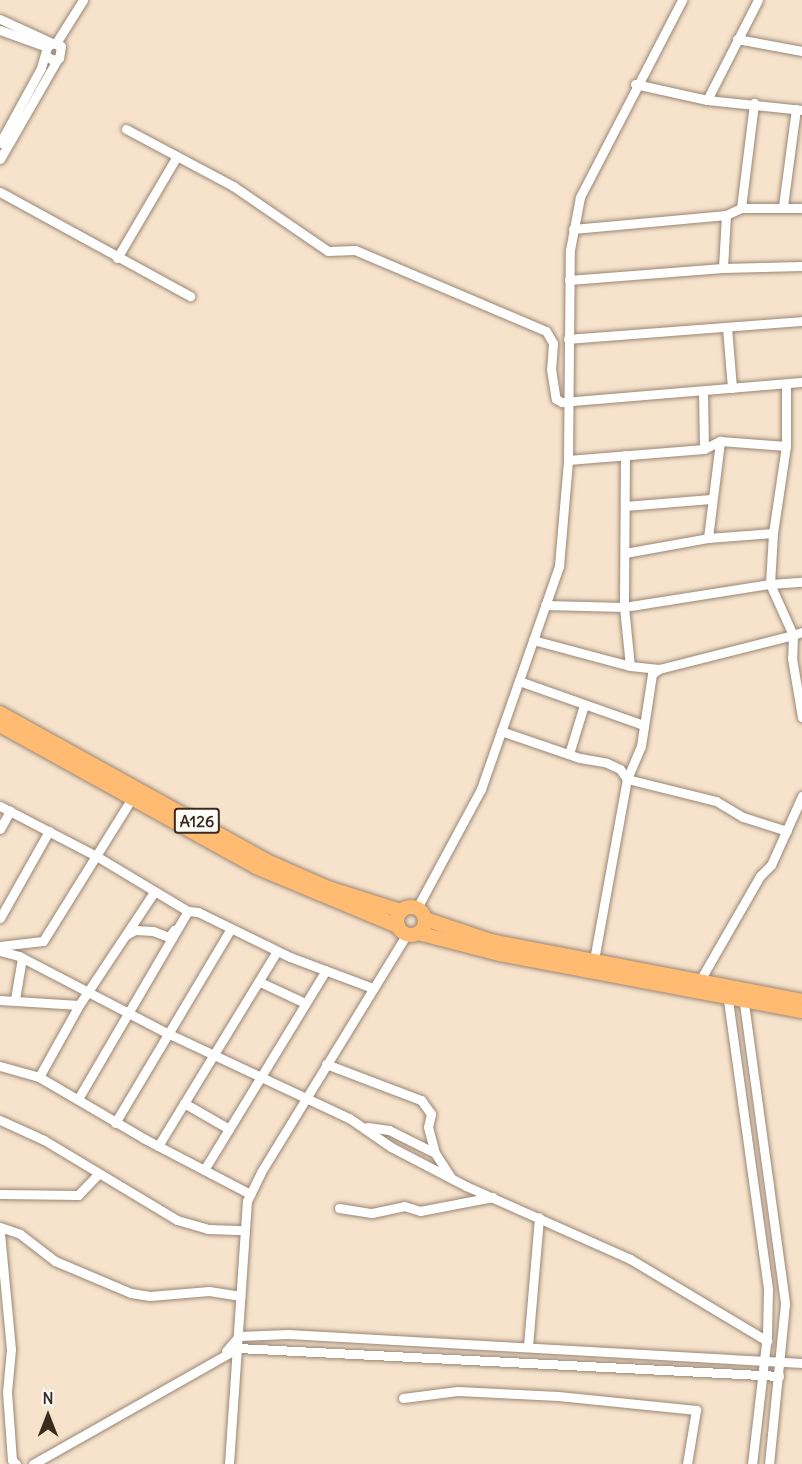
<!DOCTYPE html>
<style>
body{margin:0}
#map{position:relative;width:802px;height:1464px;overflow:hidden;background:#f7e3cc;font-family:Delius,sans-serif}
div>[style]{position:absolute}
.roads{filter:drop-shadow(0 0 2px #998675) drop-shadow(0 0 2px #998675)}
.minor>*{height:9px;margin:-4.5px;padding:0 4.5px;transform-origin:4.5px;border-radius:4.5px;background:#fff}
.highway>*{height:14px;margin:-7px;padding:0 7px;transform-origin:7px;border-radius:7px;background:#ffbb71}
.highway>.ring{margin:-7px;padding:0;box-sizing:content-box;background:none;border:14px solid #ffbb71;border-radius:50%}
span{translate:-50% -50%;white-space:nowrap;text-align:center;line-height:1.15;-webkit-text-stroke:6px #fdfcf7;paint-order:stroke}
.shield-label span{padding:2px 4px;background:#fdfcf7;border:2px solid;border-radius:4px;-webkit-text-stroke-width:0}
.shield-label{font-size:16px;color:#3b2a1e;font-weight:700}
.north{position:absolute;left:18px;top:1386px;width:60px;height:60px;-webkit-text-stroke:4px #fdfcf7;paint-order:stroke;rotate:0deg;font-size:16px;font-weight:700;line-height:24px;text-align:center;color:#3b2a1e}
.north::after{content:'';display:block;margin:auto;width:21px;height:27px;background:#3b2a1e;clip-path:polygon(50% 0,100% 100%,50% 72%,0 100%)}
</style>
<div id="map">
<div class="roads">
<div class="minor">
<div style="left:0;top:19px;width:57px;rotate:24.8deg"></div>
<div style="left:0;top:30px;width:50px;rotate:19.9deg"></div>
<div style="left:737px;top:39px;width:66px;rotate:10.5deg"></div>
<div style="left:56px;top:43px;width:51px;rotate:-57.9deg"></div>
<div style="left:635px;top:84px;width:74px;rotate:12.5deg"></div>
<div style="left:707px;top:100px;width:96px;rotate:6deg"></div>
<div style="left:707px;top:100px;width:112px;rotate:-63deg"></div>
<div style="left:126px;top:129px;width:121px;rotate:28deg"></div>
<div style="left:233px;top:186px;width:115px;rotate:34.4deg"></div>
<div style="left:328px;top:251px;width:27px;rotate:-2deg"></div>
<div style="left:355px;top:250px;width:207px;rotate:23deg"></div>
<div style="left:546px;top:331px;width:14px;rotate:60deg"></div>
<div style="left:553px;top:343px;width:26px;rotate:94deg"></div>
<div style="left:551px;top:369px;width:30px;rotate:81deg"></div>
<div style="left:556px;top:399px;width:7px;rotate:27deg"></div>
<div style="left:562px;top:402px;width:241px;rotate:-4.8deg"></div>
<div style="left:0;top:143px;width:85px;rotate:-61.3deg"></div>
<div style="left:41px;top:68px;width:22px;rotate:-74deg"></div>
<div style="left:47px;top:47px;width:6px;rotate:-39deg"></div>
<div style="left:52px;top:43px;width:9px;rotate:18deg"></div>
<div style="left:61px;top:46px;width:12px;rotate:99deg"></div>
<div style="left:59px;top:58px;width:6px;rotate:162deg"></div>
<div style="left:53px;top:60px;width:8px;rotate:-150deg"></div>
<div style="left:0;top:159px;width:114px;rotate:-60.1deg"></div>
<div style="left:0;top:192px;width:217px;rotate:28.7deg"></div>
<div style="left:783px;top:206px;width:98px;rotate:-82.4deg"></div>
<div style="left:741px;top:208px;width:106px;rotate:-82.9deg"></div>
<div style="left:573px;top:229px;width:154px;rotate:-5.2deg"></div>
<div style="left:117px;top:258px;width:118px;rotate:-59.5deg"></div>
<div style="left:723px;top:268px;width:53px;rotate:-86.8deg"></div>
<div style="left:726px;top:215px;width:17px;rotate:-25deg"></div>
<div style="left:741px;top:208px;width:61px"></div>
<div style="left:569px;top:280px;width:154px;rotate:-4.5deg"></div>
<div style="left:723px;top:268px;width:79px;rotate:-1.5deg"></div>
<div style="left:727px;top:328px;width:60px;rotate:85.2deg"></div>
<div style="left:568px;top:339px;width:235px;rotate:-4.4deg"></div>
<div style="left:703px;top:391px;width:58px;rotate:89deg"></div>
<div style="left:625px;top:455px;width:152px;rotate:90.4deg"></div>
<div style="left:624px;top:607px;width:59px;rotate:84.2deg"></div>
<div style="left:568px;top:460px;width:136px;rotate:-4.6deg"></div>
<div style="left:704px;top:449px;width:18px;rotate:-27deg"></div>
<div style="left:720px;top:441px;width:66px;rotate:4.3deg"></div>
<div style="left:625px;top:506px;width:86px;rotate:-4.7deg"></div>
<div style="left:708px;top:538px;width:98px;rotate:-82.9deg"></div>
<div style="left:625px;top:553px;width:84px;rotate:-10.2deg"></div>
<div style="left:708px;top:538px;width:65px;rotate:-4.4deg"></div>
<div style="left:545px;top:605px;width:79px;rotate:1.5deg"></div>
<div style="left:624px;top:607px;width:148px;rotate:-9deg"></div>
<div style="left:770px;top:584px;width:51px;rotate:-86.6deg"></div>
<div style="left:773px;top:533px;width:88px;rotate:-81.5deg"></div>
<div style="left:786px;top:446px;width:62px;rotate:-90deg"></div>
<div style="left:802px;top:632px;width:9px;rotate:162deg"></div>
<div style="left:793px;top:635px;width:23px;rotate:92deg"></div>
<div style="left:792px;top:658px;width:60px;rotate:80.4deg"></div>
<div style="left:533px;top:640px;width:100px;rotate:15deg"></div>
<div style="left:630px;top:666px;width:29px;rotate:6deg"></div>
<div style="left:659px;top:669px;width:138px;rotate:-14.2deg"></div>
<div style="left:793px;top:635px;width:56px;rotate:-114.3deg"></div>
<div style="left:770px;top:584px;width:32px;rotate:-4deg"></div>
<div style="left:519px;top:681px;width:132px;rotate:19.5deg"></div>
<div style="left:501px;top:731px;width:83px;rotate:18.9deg"></div>
<div style="left:580px;top:758px;width:27px;rotate:10deg"></div>
<div style="left:607px;top:763px;width:14px;rotate:25deg"></div>
<div style="left:620px;top:769px;width:12px;rotate:55deg"></div>
<div style="left:627px;top:779px;width:92px;rotate:13.9deg"></div>
<div style="left:716px;top:801px;width:31px;rotate:31deg"></div>
<div style="left:743px;top:817px;width:46px;rotate:17.7deg"></div>
<div style="left:569px;top:754px;width:51px;rotate:-73deg"></div>
<div style="left:0;top:806px;width:110px;rotate:27.5deg"></div>
<div style="left:98px;top:857px;width:105px;rotate:31deg"></div>
<div style="left:188px;top:911px;width:10px;rotate:6deg"></div>
<div style="left:198px;top:912px;width:102px;rotate:26.1deg"></div>
<div style="left:290px;top:957px;width:89px;rotate:20.5deg"></div>
<div style="left:0;top:829px;width:21px;rotate:-61deg"></div>
<div style="left:417px;top:908px;width:135px;rotate:-61.7deg"></div>
<div style="left:481px;top:789px;width:236px;rotate:-70.7deg"></div>
<div style="left:559px;top:566px;width:106px;rotate:-85.1deg"></div>
<div style="left:568px;top:460px;width:210px;rotate:-89.5deg"></div>
<div style="left:570px;top:250px;width:54px;rotate:-79.3deg"></div>
<div style="left:580px;top:197px;width:222px;rotate:-62.6deg"></div>
<div style="left:0;top:918px;width:100px;rotate:-60.6deg"></div>
<div style="left:126px;top:935px;width:10px;rotate:-29deg"></div>
<div style="left:135px;top:930px;width:18px;rotate:3deg"></div>
<div style="left:153px;top:931px;width:17px;rotate:21deg"></div>
<div style="left:169px;top:937px;width:9px;rotate:-54deg"></div>
<div style="left:0;top:946px;width:43px;rotate:-6.6deg"></div>
<div style="left:43px;top:941px;width:168px;rotate:-58.1deg"></div>
<div style="left:0;top:951px;width:20px;rotate:15deg"></div>
<div style="left:19px;top:956px;width:165px;rotate:27.5deg"></div>
<div style="left:165px;top:1032px;width:203px;rotate:25.1deg"></div>
<div style="left:349px;top:1118px;width:51px;rotate:34.6deg"></div>
<div style="left:391px;top:1147px;width:85px;rotate:27.5deg"></div>
<div style="left:466px;top:1186px;width:180px;rotate:24deg"></div>
<div style="left:630px;top:1259px;width:160px;rotate:30.9deg"></div>
<div style="left:594px;top:960px;width:184px;rotate:-79.7deg"></div>
<div style="left:627px;top:779px;width:36px;rotate:-67deg"></div>
<div style="left:641px;top:746px;width:73px;rotate:-81.3deg"></div>
<div style="left:652px;top:674px;width:9px;rotate:-36deg"></div>
<div style="left:260px;top:982px;width:50px;rotate:25deg"></div>
<div style="left:699px;top:982px;width:122px;rotate:-60.1deg"></div>
<div style="left:760px;top:876px;width:16px;rotate:-45deg"></div>
<div style="left:771px;top:865px;width:76px;rotate:-65.8deg"></div>
<div style="left:727px;top:993px;width:299px;rotate:82.1deg"></div>
<div style="left:768px;top:1289px;width:46px;rotate:91.2deg"></div>
<div style="left:767px;top:1335px;width:130px;rotate:96.6deg"></div>
<div style="left:743px;top:996px;width:311px;rotate:82.2deg"></div>
<div style="left:785px;top:1304px;width:161px;rotate:95.7deg"></div>
<div style="left:15px;top:999px;width:42px;rotate:-80.3deg"></div>
<div style="left:0;top:1000px;width:79px;rotate:3.6deg"></div>
<div style="left:326px;top:1064px;width:102px;rotate:20.8deg"></div>
<div style="left:421px;top:1100px;width:17px;rotate:54deg"></div>
<div style="left:431px;top:1114px;width:13px;rotate:103deg"></div>
<div style="left:428px;top:1127px;width:27px;rotate:75deg"></div>
<div style="left:435px;top:1153px;width:30px;rotate:57deg"></div>
<div style="left:0;top:1066px;width:41px;rotate:15.8deg"></div>
<div style="left:39px;top:1077px;width:123px;rotate:30.3deg"></div>
<div style="left:145px;top:1139px;width:119px;rotate:27.6deg"></div>
<div style="left:39px;top:1077px;width:82px;rotate:-60.9deg"></div>
<div style="left:79px;top:1005px;width:136px;rotate:-56.4deg"></div>
<div style="left:78px;top:1099px;width:218px;rotate:-59.7deg"></div>
<div style="left:184px;top:1103px;width:52px;rotate:30deg"></div>
<div style="left:0;top:1120px;width:48px;rotate:24.4deg"></div>
<div style="left:44px;top:1140px;width:155px;rotate:31deg"></div>
<div style="left:177px;top:1220px;width:32px;rotate:16deg"></div>
<div style="left:208px;top:1229px;width:36px;rotate:2deg"></div>
<div style="left:115px;top:1123px;width:225px;rotate:-59.2deg"></div>
<div style="left:367px;top:1127px;width:22px;rotate:8deg"></div>
<div style="left:389px;top:1130px;width:51px;rotate:26.6deg"></div>
<div style="left:158px;top:1146px;width:228px;rotate:-58.6deg"></div>
<div style="left:204px;top:1170px;width:234px;rotate:-58.6deg"></div>
<div style="left:0;top:1194px;width:78px;rotate:0.7deg"></div>
<div style="left:78px;top:1195px;width:30px;rotate:-46deg"></div>
<div style="left:339px;top:1208px;width:33px;rotate:9deg"></div>
<div style="left:372px;top:1213px;width:33px;rotate:-12deg"></div>
<div style="left:404px;top:1206px;width:17px;rotate:17deg"></div>
<div style="left:420px;top:1211px;width:74px;rotate:-10.9deg"></div>
<div style="left:0;top:1227px;width:21px;rotate:19deg"></div>
<div style="left:20px;top:1234px;width:44px;rotate:37.6deg"></div>
<div style="left:55px;top:1261px;width:82px;rotate:22.8deg"></div>
<div style="left:131px;top:1293px;width:19px;rotate:9deg"></div>
<div style="left:150px;top:1296px;width:59px;rotate:-4.8deg"></div>
<div style="left:209px;top:1291px;width:32px;rotate:9deg"></div>
<div style="left:0;top:1233px;width:117px;rotate:84.6deg"></div>
<div style="left:11px;top:1349px;width:43px;rotate:95.3deg"></div>
<div style="left:7px;top:1392px;width:68px;rotate:85.8deg"></div>
<div style="left:12px;top:1460px;width:6px;rotate:45deg"></div>
<div style="left:528px;top:1346px;width:129px;rotate:-85.1deg"></div>
<div style="left:226px;top:1351px;width:20px;rotate:-49deg"></div>
<div style="left:239px;top:1336px;width:49px;rotate:-2.3deg"></div>
<div style="left:288px;top:1334px;width:515px;rotate:3.23deg"></div>
<div style="left:403px;top:1398px;width:55px;rotate:-7.3deg"></div>
<div style="left:458px;top:1391px;width:100px;rotate:2.9deg"></div>
<div style="left:558px;top:1396px;width:139px;rotate:5.8deg"></div>
<div style="left:696px;top:1410px;width:55px;rotate:99.5deg"></div>
<div style="left:33px;top:1464px;width:236px;rotate:-29.5deg"></div>
<div style="left:238px;top:1348px;width:542px;rotate:2.96deg"></div>
<div style="left:229px;top:1464px;width:264px;rotate:-86.1deg"></div>
<div style="left:247px;top:1201px;width:32px;rotate:-64deg"></div>
<div style="left:261px;top:1172px;width:279px;rotate:-58.5deg"></div>
</div>
<div class="highway">
<div style="left:0;top:713px;width:310px;rotate:29deg"></div>
<div style="left:271px;top:863px;width:62px;rotate:23.7deg"></div>
<div style="left:328px;top:888px;width:77px;rotate:17.5deg"></div>
<div style="left:0;top:725px;width:293px;rotate:29deg"></div>
<div style="left:256px;top:867px;width:154px;rotate:22.6deg"></div>
<div class="ring" style="left:397px;top:907px;width:14px;height:14px"></div>
<div style="left:425px;top:919px;width:70px;rotate:18.4deg"></div>
<div style="left:491px;top:941px;width:317px;rotate:10.9deg"></div>
<div style="left:418px;top:933px;width:85px;rotate:14.4deg"></div>
<div style="left:500px;top:954px;width:307px;rotate:10.7deg"></div>
</div>
</div>
<div class="shield-label">
<span style="left:197px;top:821px">A126</span>
</div>
<div class="north">N</div>
</div>
